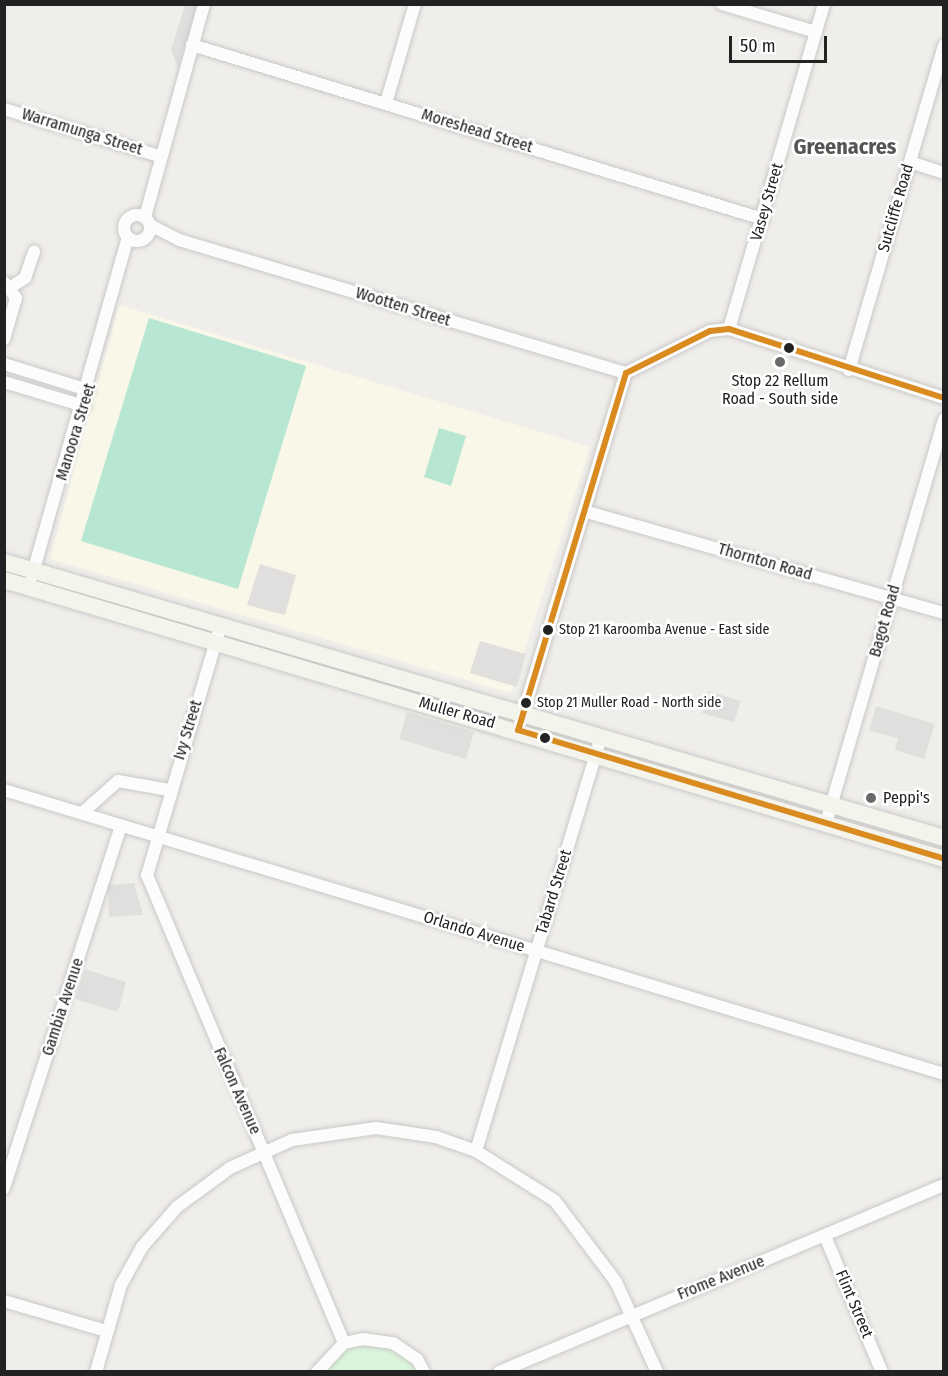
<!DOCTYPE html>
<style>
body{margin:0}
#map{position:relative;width:948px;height:1376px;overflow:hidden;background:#f0eeeb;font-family:"Fira Sans Condensed",sans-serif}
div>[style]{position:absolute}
.education>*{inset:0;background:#f8f7e8}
.park>*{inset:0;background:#daf5da}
.pitch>*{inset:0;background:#b7e6d2}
.parking>*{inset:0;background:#e0dfde}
.roads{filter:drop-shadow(0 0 2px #c9c8c7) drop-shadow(0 0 2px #c9c8c7)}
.minor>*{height:12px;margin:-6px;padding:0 6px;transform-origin:6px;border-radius:6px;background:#fdfcfc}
.minor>.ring{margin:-6px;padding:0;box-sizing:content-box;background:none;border:12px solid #fdfcfc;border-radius:50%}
.secondary>*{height:16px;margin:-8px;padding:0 8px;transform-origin:8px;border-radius:8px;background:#f4f4ed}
.bus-1>*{height:6px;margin:-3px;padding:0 3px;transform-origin:3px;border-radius:3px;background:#d98b1f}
.dots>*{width:16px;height:16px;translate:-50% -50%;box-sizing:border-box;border:3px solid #fff;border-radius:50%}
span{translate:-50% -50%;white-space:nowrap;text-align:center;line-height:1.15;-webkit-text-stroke:5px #fff;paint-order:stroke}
.bus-label{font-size:14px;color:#222}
.left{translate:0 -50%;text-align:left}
.street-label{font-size:16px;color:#222}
.poi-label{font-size:16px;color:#222}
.district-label{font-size:22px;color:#555;font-weight:700}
.frame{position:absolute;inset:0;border:6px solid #222;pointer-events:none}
.scale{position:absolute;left:729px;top:36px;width:98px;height:27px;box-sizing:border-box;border:3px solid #222;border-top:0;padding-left:8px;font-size:18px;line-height:21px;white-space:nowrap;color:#222;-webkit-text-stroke:4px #fff;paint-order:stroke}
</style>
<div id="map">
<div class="education">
<div style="clip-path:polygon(119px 305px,590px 447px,511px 693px,50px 559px)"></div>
</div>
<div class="park">
<div style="clip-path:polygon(389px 1342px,424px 1372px,322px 1372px,344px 1343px)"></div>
</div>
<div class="pitch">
<div style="clip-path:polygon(149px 318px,306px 366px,238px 589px,81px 541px)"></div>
<div style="clip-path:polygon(439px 428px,466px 436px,451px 486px,424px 477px)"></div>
</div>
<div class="parking">
<div style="clip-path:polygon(185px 5px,197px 5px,178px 68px,171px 50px)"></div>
<div style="clip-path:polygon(260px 564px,296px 575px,285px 615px,247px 605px)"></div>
<div style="clip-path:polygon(480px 641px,526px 654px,517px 687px,470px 673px)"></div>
<div style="clip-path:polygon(708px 691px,741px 701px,734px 722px,702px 713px)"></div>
<div style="clip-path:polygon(876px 706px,935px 724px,924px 759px,895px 750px,898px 738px,869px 731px)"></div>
<div style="clip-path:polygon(407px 712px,474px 732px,466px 759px,399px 739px)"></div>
<div style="clip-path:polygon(134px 883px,143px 915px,109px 917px,108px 885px)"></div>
<div style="clip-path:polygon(85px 969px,126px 982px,118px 1012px,75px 999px)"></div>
</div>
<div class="roads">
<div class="minor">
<div style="left:722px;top:4px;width:98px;rotate:16.6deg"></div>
<div style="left:192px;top:45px;width:597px;rotate:16.95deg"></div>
<div style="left:386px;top:103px;width:103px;rotate:-73.7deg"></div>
<div style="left:4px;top:109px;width:162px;rotate:16.9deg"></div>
<div style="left:910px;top:162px;width:36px;rotate:18deg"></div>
<div class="ring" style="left:124px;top:215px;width:14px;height:14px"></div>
<div style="left:145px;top:217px;width:221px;rotate:-74.5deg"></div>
<div style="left:150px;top:225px;width:33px;rotate:27deg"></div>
<div style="left:179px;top:240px;width:466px;rotate:16.6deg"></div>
<div style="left:4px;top:282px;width:20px;rotate:53deg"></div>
<div style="left:16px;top:298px;width:43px;rotate:106.3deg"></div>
<div style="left:11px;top:287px;width:17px;rotate:-33deg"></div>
<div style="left:25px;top:278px;width:28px;rotate:-71deg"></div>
<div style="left:729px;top:329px;width:339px;rotate:-73.7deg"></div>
<div style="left:4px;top:364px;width:88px;rotate:17.2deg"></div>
<div style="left:849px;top:370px;width:338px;rotate:-73.7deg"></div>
<div style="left:4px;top:382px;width:84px;rotate:16.7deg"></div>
<div style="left:587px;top:512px;width:371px;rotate:15.8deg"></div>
<div style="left:32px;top:576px;width:352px;rotate:-74.2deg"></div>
<div style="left:221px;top:624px;width:262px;rotate:106.4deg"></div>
<div style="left:147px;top:875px;width:508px;rotate:67.17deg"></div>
<div style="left:518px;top:730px;width:373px;rotate:-73.2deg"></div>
<div style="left:626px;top:373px;width:94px;rotate:-26.6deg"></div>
<div style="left:710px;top:331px;width:19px;rotate:-6deg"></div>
<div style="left:729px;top:329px;width:226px;rotate:17.8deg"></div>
<div style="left:4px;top:790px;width:982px;rotate:16.81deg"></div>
<div style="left:82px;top:813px;width:48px;rotate:-41.6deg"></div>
<div style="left:118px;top:781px;width:52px;rotate:10deg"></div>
<div style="left:826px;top:823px;width:421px;rotate:-73.7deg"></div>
<div style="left:476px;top:1151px;width:433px;rotate:-73.2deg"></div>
<div style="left:4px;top:1188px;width:381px;rotate:-72.1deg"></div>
<div style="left:825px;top:1236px;width:147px;rotate:67.3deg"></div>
<div style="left:4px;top:1301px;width:103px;rotate:16.3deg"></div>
<div style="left:96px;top:1372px;width:91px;rotate:-74deg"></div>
<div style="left:121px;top:1285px;width:43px;rotate:-61.1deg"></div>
<div style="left:142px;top:1247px;width:53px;rotate:-48.8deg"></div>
<div style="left:177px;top:1207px;width:66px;rotate:-36.3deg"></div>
<div style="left:230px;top:1168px;width:68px;rotate:-24.3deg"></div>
<div style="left:292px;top:1140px;width:85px;rotate:-8.1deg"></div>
<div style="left:376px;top:1128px;width:61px;rotate:8.5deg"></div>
<div style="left:436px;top:1137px;width:42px;rotate:19.3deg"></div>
<div style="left:476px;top:1151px;width:93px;rotate:32.3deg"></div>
<div style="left:555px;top:1201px;width:101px;rotate:53deg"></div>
<div style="left:616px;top:1282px;width:99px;rotate:65.5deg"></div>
<div style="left:317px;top:1372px;width:40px;rotate:-47deg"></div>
<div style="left:344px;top:1343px;width:19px;rotate:-12deg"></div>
<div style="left:363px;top:1339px;width:30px;rotate:8deg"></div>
<div style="left:393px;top:1343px;width:29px;rotate:34deg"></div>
<div style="left:417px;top:1359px;width:15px;rotate:62deg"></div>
<div style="left:499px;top:1372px;width:483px;rotate:-22.8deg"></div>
</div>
<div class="secondary">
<div style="left:4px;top:562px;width:980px;rotate:16.36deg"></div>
<div style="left:4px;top:580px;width:981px;rotate:16.53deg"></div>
</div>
</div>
<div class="bus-1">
<div style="left:944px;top:398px;width:226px;rotate:-162.2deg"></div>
<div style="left:729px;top:329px;width:19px;rotate:174deg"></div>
<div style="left:710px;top:331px;width:94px;rotate:153.4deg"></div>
<div style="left:626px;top:373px;width:373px;rotate:106.8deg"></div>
<div style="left:518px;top:730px;width:445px;rotate:16.8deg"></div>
</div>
<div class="dots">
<div style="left:789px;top:348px;background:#222"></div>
<div style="left:780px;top:362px;background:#6a6968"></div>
<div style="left:548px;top:630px;background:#222"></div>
<div style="left:526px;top:703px;background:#222"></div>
<div style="left:545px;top:738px;background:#222"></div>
<div style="left:871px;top:798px;background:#6a6968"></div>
</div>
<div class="bus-label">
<span class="left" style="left:559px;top:630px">Stop 21 Karoomba Avenue - East side</span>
<span class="left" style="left:537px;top:703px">Stop 21 Muller Road - North side</span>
</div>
<div class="street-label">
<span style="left:477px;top:131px;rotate:17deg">Moreshead Street</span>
<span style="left:82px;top:132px;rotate:17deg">Warramunga Street</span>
<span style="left:767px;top:202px;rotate:-74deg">Vasey Street</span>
<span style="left:896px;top:208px;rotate:-74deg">Sutcliffe Road</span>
<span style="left:403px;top:307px;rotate:17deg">Wootten Street</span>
<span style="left:76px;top:432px;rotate:-73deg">Manoora Street</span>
<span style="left:765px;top:562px;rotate:16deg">Thornton Road</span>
<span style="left:885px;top:621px;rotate:-74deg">Bagot Road</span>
<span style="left:457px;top:713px;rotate:16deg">Muller Road</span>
<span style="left:188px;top:730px;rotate:-73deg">Ivy Street</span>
<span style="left:554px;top:892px;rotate:-73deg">Tabard Street</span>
<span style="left:474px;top:932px;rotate:17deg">Orlando Avenue</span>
<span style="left:63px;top:1007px;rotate:-72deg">Gambia Avenue</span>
<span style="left:237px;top:1091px;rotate:66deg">Falcon Avenue</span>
<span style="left:721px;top:1278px;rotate:-22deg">Frome Avenue</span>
<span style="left:854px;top:1304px;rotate:67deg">Flint Street</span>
</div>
<div class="poi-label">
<span style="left:780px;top:390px">Stop 22 Rellum<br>Road - South side</span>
<span class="left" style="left:883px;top:798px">Peppi's</span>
</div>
<div class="district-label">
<span style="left:845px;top:147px">Greenacres</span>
</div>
<div class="frame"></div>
<div class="scale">50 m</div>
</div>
